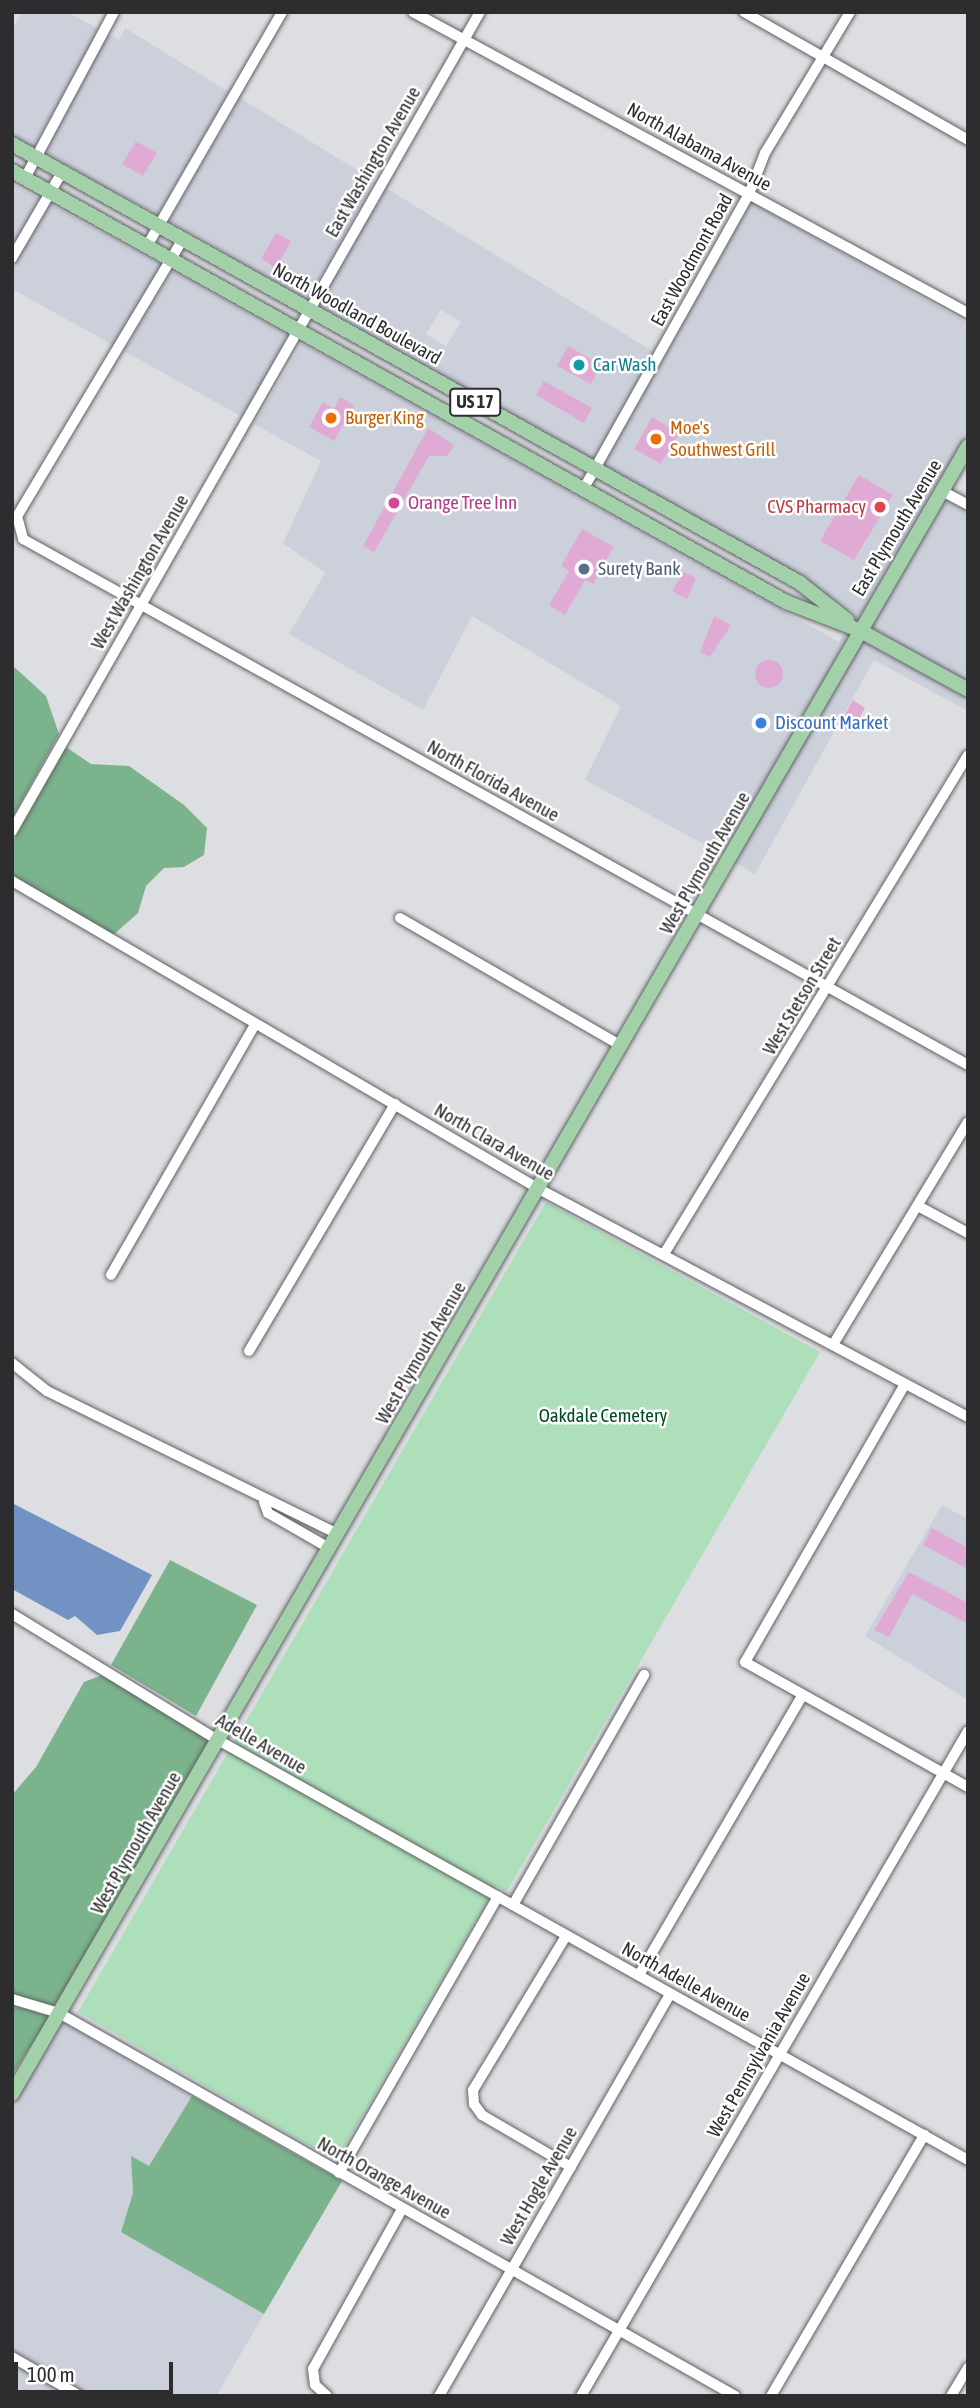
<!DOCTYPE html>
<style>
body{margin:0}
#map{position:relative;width:980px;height:2408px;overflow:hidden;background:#dddee2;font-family:"Asap Condensed",sans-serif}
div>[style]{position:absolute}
.built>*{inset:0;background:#ccd0db}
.green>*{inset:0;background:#acdfba}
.forest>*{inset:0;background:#7bb38c}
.water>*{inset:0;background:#7192c2}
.building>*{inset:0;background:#dfabd4}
.round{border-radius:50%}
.roads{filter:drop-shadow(0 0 2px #606165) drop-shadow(0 0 2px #606165)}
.minor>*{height:10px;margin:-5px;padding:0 5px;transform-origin:5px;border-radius:5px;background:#fff}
.major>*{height:14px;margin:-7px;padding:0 7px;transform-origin:7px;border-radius:7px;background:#a2d0a8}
.dots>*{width:19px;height:19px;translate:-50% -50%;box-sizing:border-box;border:4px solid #fff;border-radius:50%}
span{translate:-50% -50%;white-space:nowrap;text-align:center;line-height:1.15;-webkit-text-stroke:5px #fff;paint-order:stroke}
.shield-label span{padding:2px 5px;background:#fff;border:2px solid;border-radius:5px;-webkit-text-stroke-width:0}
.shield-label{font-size:18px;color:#2d2d2f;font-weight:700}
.street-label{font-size:19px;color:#2d2d2f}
.culture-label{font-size:19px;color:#0d838f}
.left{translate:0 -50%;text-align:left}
.food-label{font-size:19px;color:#c56008}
.hotel-label{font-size:19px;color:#b23c85}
.health-label{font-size:19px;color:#be3a42}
.right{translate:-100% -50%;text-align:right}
.service-label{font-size:19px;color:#4e5e75}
.shop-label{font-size:19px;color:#366cbe}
.park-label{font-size:19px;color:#024824}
.frame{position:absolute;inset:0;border:14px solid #2d2d2f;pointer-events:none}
.scale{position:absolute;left:14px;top:2362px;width:159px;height:32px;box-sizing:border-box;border:4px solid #2d2d2f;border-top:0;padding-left:9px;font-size:21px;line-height:24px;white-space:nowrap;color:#2d2d2f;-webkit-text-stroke:5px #fff;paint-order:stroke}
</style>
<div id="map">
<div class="built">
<div style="clip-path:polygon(22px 12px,67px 12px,98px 29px,34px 148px,12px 136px,12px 30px)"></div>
<div style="clip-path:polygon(125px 28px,229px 92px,158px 215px,45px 154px,108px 34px,119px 40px)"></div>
<div style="clip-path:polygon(240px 98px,375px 181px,307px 300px,169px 221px)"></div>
<div style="clip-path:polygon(12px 184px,39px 199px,12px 246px)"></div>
<div style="clip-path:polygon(evenodd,386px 188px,654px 352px,593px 461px,317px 306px,386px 188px,441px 310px,461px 322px,446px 346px,426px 334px,441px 310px)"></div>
<div style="clip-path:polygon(751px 202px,968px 323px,968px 434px,857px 621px,852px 611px,603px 467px)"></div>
<div style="clip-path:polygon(50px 204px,162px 265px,113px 345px,12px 289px,12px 270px)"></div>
<div style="clip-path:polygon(172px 271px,292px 337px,244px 418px,124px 351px)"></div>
<div style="clip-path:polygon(302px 343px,839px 642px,845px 630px,851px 632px,724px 855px,585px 780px,621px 706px,472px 616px,423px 710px,289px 634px,325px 573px,283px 543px,321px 461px,254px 424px)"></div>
<div style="clip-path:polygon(944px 499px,968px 512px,968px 684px,867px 628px)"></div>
<div style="clip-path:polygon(862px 637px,968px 696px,968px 711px,874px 660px,755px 874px,734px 862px)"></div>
<div style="clip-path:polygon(942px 1505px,968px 1519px,968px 1700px,865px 1636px)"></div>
<div style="clip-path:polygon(62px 2021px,192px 2096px,149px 2166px,131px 2157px,133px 2193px,122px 2232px,264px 2314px,216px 2396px,91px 2396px,12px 2351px,12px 2106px)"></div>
<div style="clip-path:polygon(12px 2363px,69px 2396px,12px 2396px)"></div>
</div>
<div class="green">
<div style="clip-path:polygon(546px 1202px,820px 1352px,507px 1891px,496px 1886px,336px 2161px,78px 2012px)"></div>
</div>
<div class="forest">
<div style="clip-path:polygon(12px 665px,46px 696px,59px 734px,12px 818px)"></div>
<div style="clip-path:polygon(66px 747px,91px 764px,129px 766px,184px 805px,207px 828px,204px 855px,184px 867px,164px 868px,146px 886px,138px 913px,112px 936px,22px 884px,12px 873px,12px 843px)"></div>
<div style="clip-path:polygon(170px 1560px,257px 1605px,196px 1716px,111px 1665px)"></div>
<div style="clip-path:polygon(105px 1674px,210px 1741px,56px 2007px,12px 1994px,12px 1795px,36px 1767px,84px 1682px)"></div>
<div style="clip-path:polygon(12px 2005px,50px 2016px,12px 2075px)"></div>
<div style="clip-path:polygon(192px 2096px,342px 2181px,264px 2314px,121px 2232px,133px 2193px,131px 2156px,149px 2166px)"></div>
</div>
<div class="water">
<div style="clip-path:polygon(12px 1503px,152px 1575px,120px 1631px,97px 1635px,75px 1616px,68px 1620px,12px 1589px)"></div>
</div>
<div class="building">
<div style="clip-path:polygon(136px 141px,157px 153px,143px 176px,122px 164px)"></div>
<div style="clip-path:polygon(276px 233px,291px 241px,276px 268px,261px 259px)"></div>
<div style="clip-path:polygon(568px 346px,601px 365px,591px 384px,557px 366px)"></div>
<div style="clip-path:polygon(544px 381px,592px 408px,584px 423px,536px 395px)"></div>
<div style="clip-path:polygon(340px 397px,354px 405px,334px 441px,309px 427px,323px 402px,334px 409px)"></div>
<div style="clip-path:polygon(652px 417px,679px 433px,661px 464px,634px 449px)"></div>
<div style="clip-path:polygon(428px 428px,454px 445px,447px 456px,429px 456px,374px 552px,363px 546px)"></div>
<div style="clip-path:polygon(859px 475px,893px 495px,854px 560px,820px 541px)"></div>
<div style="clip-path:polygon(582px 529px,614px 547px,593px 584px,585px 580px,565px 615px,549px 605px,569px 571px,561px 566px)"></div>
<div style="clip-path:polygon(684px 572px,696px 578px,687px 599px,672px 591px)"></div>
<div style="clip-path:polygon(714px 616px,731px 625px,710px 657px,700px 652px)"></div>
<div class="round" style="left:755px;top:660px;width:28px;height:28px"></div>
<div style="clip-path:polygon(853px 700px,865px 708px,851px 733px,838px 726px)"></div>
<div style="clip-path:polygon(932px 1528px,968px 1548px,968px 1569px,923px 1545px)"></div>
<div style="clip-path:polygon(909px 1572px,968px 1603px,968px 1624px,912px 1594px,889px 1637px,874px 1630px)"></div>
</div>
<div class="roads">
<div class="minor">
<div style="left:413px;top:12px;width:631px;rotate:28.47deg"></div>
<div style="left:744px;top:12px;width:258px;rotate:29.7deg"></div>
<div style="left:25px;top:178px;width:188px;rotate:-61.8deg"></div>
<div style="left:183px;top:239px;width:323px;rotate:120.9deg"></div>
<div style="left:17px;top:516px;width:24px;rotate:75deg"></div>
<div style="left:23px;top:539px;width:1082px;rotate:29.1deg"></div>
<div style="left:147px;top:246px;width:270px;rotate:-60deg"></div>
<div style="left:12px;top:258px;width:99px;rotate:-59.8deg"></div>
<div style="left:584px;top:488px;width:337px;rotate:-60.7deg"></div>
<div style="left:749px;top:194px;width:44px;rotate:-68.7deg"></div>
<div style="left:765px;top:153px;width:165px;rotate:-58.9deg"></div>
<div style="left:942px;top:491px;width:30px;rotate:28deg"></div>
<div style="left:12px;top:831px;width:943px;rotate:-60.26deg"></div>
<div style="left:12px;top:881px;width:610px;rotate:30.3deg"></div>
<div style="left:539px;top:1189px;width:486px;rotate:28deg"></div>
<div style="left:400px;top:918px;width:256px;rotate:30deg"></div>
<div style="left:918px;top:1206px;width:57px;rotate:28.4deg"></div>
<div style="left:664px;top:1254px;width:584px;rotate:-58.65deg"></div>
<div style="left:111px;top:1275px;width:289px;rotate:-60.1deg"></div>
<div style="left:834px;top:1343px;width:258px;rotate:-58.8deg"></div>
<div style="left:249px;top:1351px;width:287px;rotate:-59.4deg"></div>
<div style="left:12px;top:1363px;width:45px;rotate:38.7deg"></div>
<div style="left:47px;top:1391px;width:323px;rotate:26.2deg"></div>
<div style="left:905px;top:1384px;width:321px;rotate:119.9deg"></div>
<div style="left:745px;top:1662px;width:256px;rotate:29.3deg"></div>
<div style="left:264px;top:1502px;width:12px;rotate:70deg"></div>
<div style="left:268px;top:1513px;width:70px;rotate:29.8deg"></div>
<div style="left:12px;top:1614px;width:241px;rotate:31.5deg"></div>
<div style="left:218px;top:1740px;width:860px;rotate:29.25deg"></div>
<div style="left:513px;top:1905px;width:265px;rotate:-60.3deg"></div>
<div style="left:566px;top:1936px;width:180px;rotate:121.1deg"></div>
<div style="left:473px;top:2090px;width:14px;rotate:86deg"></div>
<div style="left:474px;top:2104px;width:14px;rotate:54deg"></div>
<div style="left:482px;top:2115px;width:103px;rotate:30.3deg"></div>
<div style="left:639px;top:1975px;width:323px;rotate:-59.7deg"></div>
<div style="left:12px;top:1999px;width:49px;rotate:16.6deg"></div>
<div style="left:59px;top:2013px;width:777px;rotate:29.53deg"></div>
<div style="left:339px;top:2173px;width:319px;rotate:-60.1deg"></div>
<div style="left:12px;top:2357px;width:78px;rotate:29.8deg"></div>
<div style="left:327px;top:2396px;width:16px;rotate:-137deg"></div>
<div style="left:315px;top:2385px;width:16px;rotate:-97deg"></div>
<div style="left:313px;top:2369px;width:183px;rotate:-60.9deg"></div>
<div style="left:439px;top:2396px;width:464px;rotate:-60.1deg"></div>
<div style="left:581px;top:2396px;width:769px;rotate:-59.8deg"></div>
<div style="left:771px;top:2396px;width:303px;rotate:-59.6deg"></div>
<div style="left:951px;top:2396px;width:33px;rotate:-59deg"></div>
</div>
<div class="major">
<div style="left:12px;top:144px;width:902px;rotate:29.12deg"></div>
<div style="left:800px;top:583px;width:60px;rotate:38.2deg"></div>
<div style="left:12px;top:171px;width:886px;rotate:29.11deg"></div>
<div style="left:786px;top:602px;width:78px;rotate:21deg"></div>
<div style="left:859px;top:630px;width:124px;rotate:28.8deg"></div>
<div style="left:12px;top:2094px;width:1905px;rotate:-59.88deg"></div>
</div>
</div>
<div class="dots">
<div style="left:579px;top:365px;background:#0f9aa8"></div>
<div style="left:331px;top:418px;background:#e8710a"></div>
<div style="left:656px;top:439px;background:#e8710a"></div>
<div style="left:394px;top:503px;background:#d1479c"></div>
<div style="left:880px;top:507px;background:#e0444e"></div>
<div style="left:584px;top:569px;background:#5c6f8a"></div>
<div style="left:761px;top:723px;background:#3f7fe0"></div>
</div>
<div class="shield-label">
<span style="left:475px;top:402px">US 17</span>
</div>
<div class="street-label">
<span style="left:699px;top:147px;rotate:29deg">North Alabama Avenue</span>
<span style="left:373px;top:162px;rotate:-60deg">East Washington Avenue</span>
<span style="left:692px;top:260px;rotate:-61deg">East Woodmont Road</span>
<span style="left:357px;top:314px;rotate:29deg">North Woodland Boulevard</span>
<span style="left:897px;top:528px;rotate:-59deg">East Plymouth Avenue</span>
<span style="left:140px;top:572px;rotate:-60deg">West Washington Avenue</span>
<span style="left:493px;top:781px;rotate:29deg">North Florida Avenue</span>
<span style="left:705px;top:863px;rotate:-60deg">West Plymouth Avenue</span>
<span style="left:802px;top:996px;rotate:-59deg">West Stetson Street</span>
<span style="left:494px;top:1142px;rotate:30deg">North Clara Avenue</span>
<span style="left:421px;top:1353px;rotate:-60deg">West Plymouth Avenue</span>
<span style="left:261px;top:1744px;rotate:30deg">Adelle Avenue</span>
<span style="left:136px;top:1843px;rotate:-60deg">West Plymouth Avenue</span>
<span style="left:686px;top:1982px;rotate:29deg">North Adelle Avenue</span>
<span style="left:759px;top:2055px;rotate:-60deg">West Pennsylvania Avenue</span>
<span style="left:384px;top:2178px;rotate:29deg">North Orange Avenue</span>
<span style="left:539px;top:2186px;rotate:-60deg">West Hogle Avenue</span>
</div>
<div class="culture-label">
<span class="left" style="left:593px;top:365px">Car Wash</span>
</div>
<div class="food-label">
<span class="left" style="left:345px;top:418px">Burger King</span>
<span class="left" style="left:670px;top:439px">Moe's<br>Southwest Grill</span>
</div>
<div class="hotel-label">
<span class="left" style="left:408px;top:503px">Orange Tree Inn</span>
</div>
<div class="health-label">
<span class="right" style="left:866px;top:507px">CVS Pharmacy</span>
</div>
<div class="service-label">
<span class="left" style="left:598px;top:569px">Surety Bank</span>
</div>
<div class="shop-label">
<span class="left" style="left:775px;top:723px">Discount Market</span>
</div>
<div class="park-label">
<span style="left:603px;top:1416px">Oakdale Cemetery</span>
</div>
<div class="frame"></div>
<div class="scale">100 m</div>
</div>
